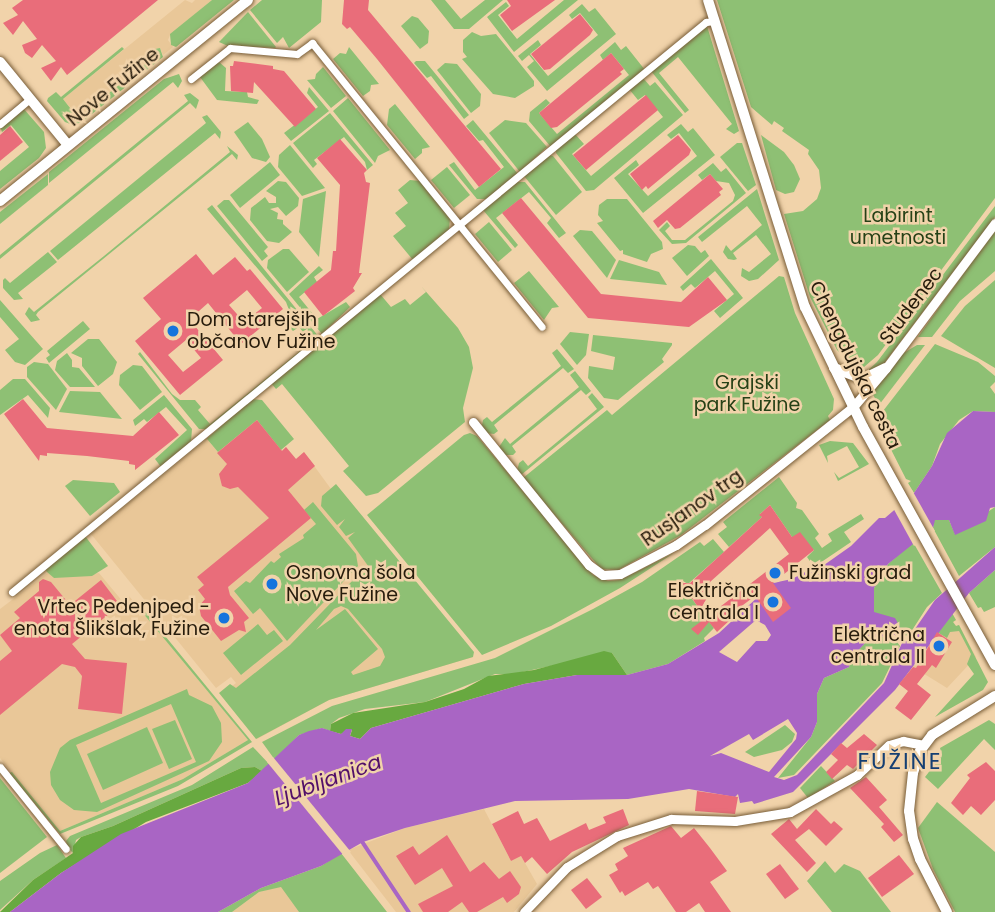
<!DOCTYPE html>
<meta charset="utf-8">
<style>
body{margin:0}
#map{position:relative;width:995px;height:912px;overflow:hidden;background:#f1d3aa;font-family:Poppins,sans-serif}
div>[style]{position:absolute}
.built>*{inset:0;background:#e9c798}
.green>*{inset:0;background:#8ec074}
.forest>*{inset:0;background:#68a940}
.water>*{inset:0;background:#a965c4}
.pier>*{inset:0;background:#f1d3aa}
.stream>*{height:3.5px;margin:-1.75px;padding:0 1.75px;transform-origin:1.75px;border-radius:1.75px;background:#a965c4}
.building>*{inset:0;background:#e96d7a}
.roads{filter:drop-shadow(0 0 2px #785d38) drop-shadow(0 0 2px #785d38)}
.pedestrian>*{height:7px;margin:-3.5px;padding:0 3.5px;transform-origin:3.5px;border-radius:3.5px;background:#fff}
.minor>*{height:9px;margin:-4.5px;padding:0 4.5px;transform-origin:4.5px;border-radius:4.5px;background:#fff}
.tertiary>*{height:10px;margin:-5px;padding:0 5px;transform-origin:5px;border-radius:5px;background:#fff}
.dots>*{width:19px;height:19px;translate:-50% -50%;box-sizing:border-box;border:4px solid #f1d3aa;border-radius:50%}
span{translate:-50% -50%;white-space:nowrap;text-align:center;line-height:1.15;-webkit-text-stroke:5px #f1d3aa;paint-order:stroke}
.street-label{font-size:19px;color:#271c0c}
.park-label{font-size:19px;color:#264117}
.poi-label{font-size:19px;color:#271c0c}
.left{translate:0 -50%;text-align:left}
.right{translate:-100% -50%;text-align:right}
.water-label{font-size:21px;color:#520f69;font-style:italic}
.quarter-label{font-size:23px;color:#153f73;letter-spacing:2px}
</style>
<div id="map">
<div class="built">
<div style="clip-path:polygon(185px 0,192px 3px,195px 0,212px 0,170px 35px,168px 40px,173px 47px,163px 55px,160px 48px,151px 50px,155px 56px,79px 118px,63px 99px)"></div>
<div style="clip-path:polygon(257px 420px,282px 450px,286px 447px,296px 459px,304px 452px,331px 489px,473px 657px,329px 700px,257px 739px,222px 694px,236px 683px,231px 677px,216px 688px,91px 534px,207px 439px,218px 452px)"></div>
<div style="clip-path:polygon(49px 572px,54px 578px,99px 573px,123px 602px,129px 596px,248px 740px,183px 779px,60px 831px,0 758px,0 609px)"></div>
<div style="clip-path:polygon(952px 613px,956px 620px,953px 622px,956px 626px,959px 625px,976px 657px,947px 688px,913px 667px)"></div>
<div style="clip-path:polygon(484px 809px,511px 861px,521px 856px,537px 884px,514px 912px,396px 912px,348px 850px,405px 828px)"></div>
<div style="clip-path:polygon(281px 886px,299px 912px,232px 912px,259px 892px)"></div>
</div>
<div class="green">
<div style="clip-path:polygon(212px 0,234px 0,176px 47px,171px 45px,170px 34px)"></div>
<div style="clip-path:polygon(262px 0,322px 0,321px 22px,289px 48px,283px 37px,277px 43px,250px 10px)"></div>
<div style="clip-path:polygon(431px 0,445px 0,461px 19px,485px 0,503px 0,469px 29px,454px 29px)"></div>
<div style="clip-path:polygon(564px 0,578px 0,514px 52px,487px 17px,506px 2px,509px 6px,498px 15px,517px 39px)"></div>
<div style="clip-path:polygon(717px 0,995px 0,995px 198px,878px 355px,864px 367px,857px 368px,837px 350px,810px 297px,784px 214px,803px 211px,817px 199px,821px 188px,819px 170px,808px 154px,809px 150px,782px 131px,784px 128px,774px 121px,772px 125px,751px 107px)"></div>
<div style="clip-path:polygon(582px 4px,589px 12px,595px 8px,616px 34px,547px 91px,527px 67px,534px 61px,529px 55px,522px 61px,518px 56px,538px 40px,541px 45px,530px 54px,548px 76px,598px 35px,580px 13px,572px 19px,569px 15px)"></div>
<div style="clip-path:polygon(248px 12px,276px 47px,275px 48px,228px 46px,219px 42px)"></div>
<div style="clip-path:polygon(412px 16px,418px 18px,429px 31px,428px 43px,420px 49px,401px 26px)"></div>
<div style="clip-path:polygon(707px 26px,739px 131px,734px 134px,726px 129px,732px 124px,678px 57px,659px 73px,689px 110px,685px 113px,651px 71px)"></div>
<div style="clip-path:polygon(472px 32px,481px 36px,496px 34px,534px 81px,534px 86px,515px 98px,493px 94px,462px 59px,467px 57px,463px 52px,463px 40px)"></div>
<div style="clip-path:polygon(615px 42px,621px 50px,626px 46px,645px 70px,551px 147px,529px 121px,530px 112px,546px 99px,550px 103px,539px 113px,557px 134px,629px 75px,611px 53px,603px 60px,600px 55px)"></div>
<div style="clip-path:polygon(122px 47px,124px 49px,63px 99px,78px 118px,155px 56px,150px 50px,160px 48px,163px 57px,82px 122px,73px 125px,65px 122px,47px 101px,48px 98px,56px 92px,61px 97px)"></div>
<div style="clip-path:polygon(349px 47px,379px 84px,371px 85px,370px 91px,363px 96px,333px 59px,340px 53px,346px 54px)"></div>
<div style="clip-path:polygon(416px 61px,425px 61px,469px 115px,464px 119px,431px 76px,427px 78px,414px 63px)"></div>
<div style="clip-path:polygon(219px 62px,226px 68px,225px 91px,247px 92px,248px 97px,259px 100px,257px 104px,217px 100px,200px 77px)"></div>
<div style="clip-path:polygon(445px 63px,457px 64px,481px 94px,480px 106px,471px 113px,437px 70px)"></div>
<div style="clip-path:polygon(323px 67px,346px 96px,331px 108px,307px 80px,315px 79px,316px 74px)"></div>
<div style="clip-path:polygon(179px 74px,182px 81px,178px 88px,173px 82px,49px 183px,49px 172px,164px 79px)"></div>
<div style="clip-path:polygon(643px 78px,650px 86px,655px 82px,683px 115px,594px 190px,586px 191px,556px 153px,556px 149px,575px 134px,584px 144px,572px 154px,591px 176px,663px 117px,645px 95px,638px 100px,629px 89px)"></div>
<div style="clip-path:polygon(309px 87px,329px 111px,291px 141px,284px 133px,318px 107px,307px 93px)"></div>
<div style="clip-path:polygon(190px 93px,199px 100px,196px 109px,190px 103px,0 259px,0 255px,188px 101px,184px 95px)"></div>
<div style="clip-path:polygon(348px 98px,390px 150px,378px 156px,375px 163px,333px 111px)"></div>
<div style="clip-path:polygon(395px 104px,430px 147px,422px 149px,422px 153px,415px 159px,387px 125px,389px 109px)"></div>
<div style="clip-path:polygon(23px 108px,44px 132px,46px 148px,39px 158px,0 189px,0 171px,29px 147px,11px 125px,2px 132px,0 126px)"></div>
<div style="clip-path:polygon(330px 113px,373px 165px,367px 170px,365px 162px,344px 137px,314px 160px,317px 164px,313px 168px,293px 143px)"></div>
<div style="clip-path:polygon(207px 115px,221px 132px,220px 139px,215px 133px,58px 260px,50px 251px,206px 123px,202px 117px)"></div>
<div style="clip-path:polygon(473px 120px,518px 174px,486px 199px,477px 199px,449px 165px,454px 162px,475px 190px,504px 167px,483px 140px,479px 141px,466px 126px)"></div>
<div style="clip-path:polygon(505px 120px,526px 123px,547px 147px,520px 172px,489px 133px)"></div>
<div style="clip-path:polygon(248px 122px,262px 139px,270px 157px,266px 162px,252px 158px,234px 132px)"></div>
<div style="clip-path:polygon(681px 124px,688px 132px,693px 128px,715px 155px,643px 213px,614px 178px,636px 160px,639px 165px,628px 174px,648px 196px,697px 156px,679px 133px,671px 139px,667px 135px)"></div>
<div style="clip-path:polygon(761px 135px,784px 152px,794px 165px,800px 179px,794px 192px,785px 194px,776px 190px)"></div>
<div style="clip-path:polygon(737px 143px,742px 143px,756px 185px,748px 191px,720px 157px)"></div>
<div style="clip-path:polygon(290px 145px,325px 188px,302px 196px,278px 167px,279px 155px)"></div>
<div style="clip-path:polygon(227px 146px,238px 155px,237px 160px,232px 154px,38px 312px,36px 315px,40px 320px,31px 322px,25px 314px,29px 307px,34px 312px,104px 256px,230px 152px)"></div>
<div style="clip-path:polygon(549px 155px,553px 156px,582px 192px,556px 215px,524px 176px)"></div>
<div style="clip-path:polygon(270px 162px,280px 175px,240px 208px,230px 195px)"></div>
<div style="clip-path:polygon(713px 163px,721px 172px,726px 168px,746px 193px,686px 243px,672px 244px,659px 230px,667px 222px,670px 226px,665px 231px,672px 240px,685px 240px,733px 201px,735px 195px,729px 183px,716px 181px,710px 174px,702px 180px,698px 175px)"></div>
<div style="clip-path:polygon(447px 167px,470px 195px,454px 208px,431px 180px)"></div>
<div style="clip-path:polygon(48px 174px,48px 185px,0 224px,0 212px)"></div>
<div style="clip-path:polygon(410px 180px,420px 181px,450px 218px,449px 230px,413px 260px,393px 236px,406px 226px,395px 213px,408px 203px,398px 190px)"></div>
<div style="clip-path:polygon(278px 181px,286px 182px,299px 198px,298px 206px,286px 216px,278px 207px,270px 209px,278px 213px,277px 219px,283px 220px,283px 224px,292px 232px,279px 243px,267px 241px,250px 220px,251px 208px,265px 197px,269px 203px,276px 203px,276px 197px,266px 191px)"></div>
<div style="clip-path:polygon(517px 182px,525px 182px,566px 233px,559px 238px,547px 223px,551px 218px,529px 192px,496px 218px,518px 245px,515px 248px,483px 210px)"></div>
<div style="clip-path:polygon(757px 189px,779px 260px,758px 279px,749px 281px,741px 276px,742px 268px,749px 272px,771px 254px,756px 235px,733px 253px,737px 259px,734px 260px,728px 259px,723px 252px,726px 245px,731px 251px,762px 225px,747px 206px,702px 242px,698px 237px)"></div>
<div style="clip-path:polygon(326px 191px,319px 257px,299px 232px,303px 199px)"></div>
<div style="clip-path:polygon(607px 199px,627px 199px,662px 242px,663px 249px,651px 254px,647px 262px,623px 254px,623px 250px,620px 251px,597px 223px,603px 221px,598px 215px,599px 205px)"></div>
<div style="clip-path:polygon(224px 200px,229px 200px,268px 247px,264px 251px,268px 256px,262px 261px,217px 206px)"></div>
<div style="clip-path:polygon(212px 205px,319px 337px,207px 429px,199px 429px,138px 354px,140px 352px,172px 394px,180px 400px,195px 400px,201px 407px,198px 410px,210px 424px,311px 342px,299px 327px,293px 331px,287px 325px,289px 310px,286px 302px,207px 209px)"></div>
<div style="clip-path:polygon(995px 206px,995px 217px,882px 366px,863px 375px,877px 362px)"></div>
<div style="clip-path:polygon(489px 222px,512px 250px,498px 262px,475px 234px)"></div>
<div style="clip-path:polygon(580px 230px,592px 231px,616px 260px,607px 278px,573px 236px)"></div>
<div style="clip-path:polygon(995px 230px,995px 271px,960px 301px,932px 337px,918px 337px)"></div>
<div style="clip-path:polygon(688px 245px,695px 246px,701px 253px,705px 250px,709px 256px,687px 276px,672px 258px)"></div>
<div style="clip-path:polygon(283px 249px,289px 249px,309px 272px,287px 292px,267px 268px,268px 260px)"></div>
<div style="clip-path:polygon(48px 252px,57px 262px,18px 293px,23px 299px,14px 300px,3px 288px,3px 280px,5px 278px,10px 283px)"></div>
<div style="clip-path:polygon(711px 259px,743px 298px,720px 318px,714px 311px,734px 294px,715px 271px,695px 288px,691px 284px,683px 291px,680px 287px)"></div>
<div style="clip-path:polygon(619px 260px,659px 272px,667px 285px,610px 279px)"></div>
<div style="clip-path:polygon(319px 266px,323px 270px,314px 277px,317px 282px,299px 297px,317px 319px,346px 302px,350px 307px,322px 334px,289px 294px)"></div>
<div style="clip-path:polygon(529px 271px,559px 307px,552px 308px,544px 320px,514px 283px)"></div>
<div style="clip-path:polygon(779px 276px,784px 277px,795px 313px,834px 399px,833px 410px,828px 416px,830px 420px,681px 535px,618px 570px,601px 569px,523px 478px,607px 410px,612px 415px)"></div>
<div style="clip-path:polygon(995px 280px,995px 368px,941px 336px,965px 306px)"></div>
<div style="clip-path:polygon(421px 286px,458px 328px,469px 347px,473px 368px,463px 408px,465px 422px,378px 493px,366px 496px,343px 471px,349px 466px,282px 384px,276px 389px,271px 383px,380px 294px,391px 307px,405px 299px,410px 305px,426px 292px)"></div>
<div style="clip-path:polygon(0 300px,43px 349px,25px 365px,15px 362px,5px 350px,19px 339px,0 317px)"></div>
<div style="clip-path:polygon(83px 321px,90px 329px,49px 363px,46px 358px,50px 355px,47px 351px)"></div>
<div style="clip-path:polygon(570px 332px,589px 334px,586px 355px,577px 365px,560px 344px)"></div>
<div style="clip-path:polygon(593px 335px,672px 343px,672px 345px,662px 359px,664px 362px,618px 400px,604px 398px,588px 378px,589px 366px,613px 370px,615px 357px,591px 351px)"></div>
<div style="clip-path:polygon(88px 339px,99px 339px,117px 362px,113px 374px,98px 386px,82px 366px,82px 358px,71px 353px)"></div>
<div style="clip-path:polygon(935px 344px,978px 362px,995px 376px,995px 382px,990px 387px,995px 394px,995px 412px,973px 411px,959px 420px,940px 444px,932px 466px,914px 493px,908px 483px,911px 481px,906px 479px,876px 420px)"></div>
<div style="clip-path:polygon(917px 345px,925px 345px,879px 405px,872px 393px,902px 354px)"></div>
<div style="clip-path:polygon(557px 349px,574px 369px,568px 373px,563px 368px,494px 425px,498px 431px,494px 434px,486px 433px,482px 425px,483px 420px,487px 417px,492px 422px,561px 366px,552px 353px)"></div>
<div style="clip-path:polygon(67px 353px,72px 360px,72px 367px,79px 368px,95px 387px,70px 387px,55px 370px,57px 361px)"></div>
<div style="clip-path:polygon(34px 362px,48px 364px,67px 389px,56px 410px,27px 377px,27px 367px)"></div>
<div style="clip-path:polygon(133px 365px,142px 366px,162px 392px,140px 410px,119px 385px,120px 375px)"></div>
<div style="clip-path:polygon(575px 371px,591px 391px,586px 395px,581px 390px,512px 446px,516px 452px,513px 455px,505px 455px,499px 447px,505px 438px,510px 444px,579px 387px,570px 375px)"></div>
<div style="clip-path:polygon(13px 379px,25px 379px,50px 408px,48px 418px,28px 395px,0 415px,0 390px)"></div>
<div style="clip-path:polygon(70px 391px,100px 392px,122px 419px,59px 412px)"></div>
<div style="clip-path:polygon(592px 393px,604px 407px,521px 475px,517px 471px,519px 463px,523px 460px,528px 466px,597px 409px,588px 397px)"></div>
<div style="clip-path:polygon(164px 395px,192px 429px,191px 442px,161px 467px,155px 459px,187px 430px,166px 407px,147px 422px,144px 419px,135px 426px,133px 420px)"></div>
<div style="clip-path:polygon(252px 399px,262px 400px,294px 439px,281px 450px,257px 420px,218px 452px,207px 439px,204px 441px)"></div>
<div style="clip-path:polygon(470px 433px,477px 436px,593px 575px,608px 581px,620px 580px,674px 553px,620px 588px,551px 626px,482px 655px,367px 515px,464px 435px)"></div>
<div style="clip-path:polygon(830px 441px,853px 443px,869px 464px,838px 481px,834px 472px,839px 478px,859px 467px,847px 446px,827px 456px,828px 463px,819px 445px)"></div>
<div style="clip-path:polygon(779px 477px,797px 503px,796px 508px,802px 510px,819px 534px,815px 538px,822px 548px,832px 541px,828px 534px,861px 514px,864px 519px,844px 532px,851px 542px,814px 567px,807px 557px,814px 550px,792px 537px,770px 505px,760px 514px,762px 517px,729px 547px,718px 534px,727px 527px,723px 522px)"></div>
<div style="clip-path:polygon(73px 480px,114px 483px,120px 492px,90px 516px,65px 486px)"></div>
<div style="clip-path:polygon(evenodd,336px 484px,474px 652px,473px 657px,329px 700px,256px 739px,219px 693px,230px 684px,236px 688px,290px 645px,356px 577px,371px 570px,348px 538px,355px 532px,346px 536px,339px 527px,345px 519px,337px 525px,321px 506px,322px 496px,336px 484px,341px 606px,348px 609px,382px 649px,385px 657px,380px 666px,353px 675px,351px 672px,378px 649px,345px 609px,316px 630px,334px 609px,341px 606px)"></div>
<div style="clip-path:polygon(313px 502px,356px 554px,358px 566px,287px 641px,260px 608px,253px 614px,234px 591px,246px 581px,250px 583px,271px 561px,274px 563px,281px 557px,279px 554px,304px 538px,303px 535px,316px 524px,304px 510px)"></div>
<div style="clip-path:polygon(995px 507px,995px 547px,959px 576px,933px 528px,934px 520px,949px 520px,955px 534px)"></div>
<div style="clip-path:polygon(85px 536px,108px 566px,92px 576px,54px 578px,47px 572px,45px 569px)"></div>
<div style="clip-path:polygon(713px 539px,724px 552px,688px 584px,683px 581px,678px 586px,681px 591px,686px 591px,714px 628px,704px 638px,705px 641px,668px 664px,627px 675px,612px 653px,513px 674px,495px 674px,425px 702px,365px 709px,339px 718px,331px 724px,330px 731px,322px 728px,299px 735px,275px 760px,262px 742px,332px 706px,495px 658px,593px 609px,642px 582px,700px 542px,704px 546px)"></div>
<div style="clip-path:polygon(913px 542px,942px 593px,927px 607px,909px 635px,903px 636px,874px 613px,872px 601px,874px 588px,888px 564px)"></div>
<div style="clip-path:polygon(995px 570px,995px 607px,984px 612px,981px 607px,978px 608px,969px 593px)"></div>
<div style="clip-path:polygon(143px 609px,252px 742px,178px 786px,60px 834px,9px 773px,12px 772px,60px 831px,183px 779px,248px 740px,142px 612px)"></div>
<div style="clip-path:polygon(952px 613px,956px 620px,953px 622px,956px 626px,959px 625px,988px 682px,983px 690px,935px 717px,974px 674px,967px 664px,971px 654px,959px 631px,950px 632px,947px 638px,937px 632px)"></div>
<div style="clip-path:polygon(258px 624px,267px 635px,274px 630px,283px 641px,241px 675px,223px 653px)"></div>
<div style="clip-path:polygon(892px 635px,900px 646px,882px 683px,794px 775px,778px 778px,811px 737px,817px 722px,817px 694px,824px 678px,849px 667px,851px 658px,868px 640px)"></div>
<div style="clip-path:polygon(evenodd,187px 689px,189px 695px,212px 706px,221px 723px,222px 742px,209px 761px,97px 812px,74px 810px,60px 800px,51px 785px,50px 772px,60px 748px,70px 740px,187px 689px,171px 704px,196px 762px,101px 803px,76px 745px,171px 704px)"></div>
<div style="clip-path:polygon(175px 720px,192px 759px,169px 769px,152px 729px)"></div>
<div style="clip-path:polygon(989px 720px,995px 724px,995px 750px,984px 739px,938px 789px,925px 777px,942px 755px,940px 748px)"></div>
<div style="clip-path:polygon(785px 725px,795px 734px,792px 742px,782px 750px,754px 757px,745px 752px)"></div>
<div style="clip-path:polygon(147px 727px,163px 763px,103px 790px,87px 754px)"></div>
<div style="clip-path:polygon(253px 747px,270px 765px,262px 771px,255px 767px,241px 768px,113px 826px,81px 837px,76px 840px,73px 853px,68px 848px,66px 841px,70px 836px,192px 785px)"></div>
<div style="clip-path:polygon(821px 766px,835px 781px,808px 798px,800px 788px)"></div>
<div style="clip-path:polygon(0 778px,47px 837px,0 873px)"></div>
<div style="clip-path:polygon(937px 802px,995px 852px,995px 912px,955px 912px,933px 869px,918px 828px)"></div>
<div style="clip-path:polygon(57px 845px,66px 858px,33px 880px,0 910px,0 881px,40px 853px)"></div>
<div style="clip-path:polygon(341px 853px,387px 912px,299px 912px,281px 887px,259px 892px,232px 912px,218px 912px,261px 888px,321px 866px)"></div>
<div style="clip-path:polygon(825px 861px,835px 873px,844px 864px,860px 871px,891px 912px,832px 912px,807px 881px)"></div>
</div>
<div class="forest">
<div style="clip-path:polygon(604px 651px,612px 653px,627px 675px,577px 675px,524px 684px,371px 728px,360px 739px,350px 736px,352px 730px,341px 734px,330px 731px,331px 724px,353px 713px,425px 702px,464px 689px,488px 676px,534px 670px)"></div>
<div style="clip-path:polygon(255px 767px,262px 771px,248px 783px,146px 822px,61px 873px,10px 912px,0 912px,33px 880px,73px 853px,73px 846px,81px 837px,113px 826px,241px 768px)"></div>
</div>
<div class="water">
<div style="clip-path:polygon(evenodd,973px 411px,995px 412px,995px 507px,990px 508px,986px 521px,955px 535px,949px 520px,935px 520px,933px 528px,888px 564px,874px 588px,874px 612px,895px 618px,900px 627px,896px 632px,906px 642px,935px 600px,995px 547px,995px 570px,969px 593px,895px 690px,793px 792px,754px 804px,752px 801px,740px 803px,738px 794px,735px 797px,689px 789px,628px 799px,515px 801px,405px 828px,363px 842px,321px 866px,261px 888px,218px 912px,10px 912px,61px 873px,121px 834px,248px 783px,299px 735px,309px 731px,322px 728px,341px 734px,346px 729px,352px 729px,350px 736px,360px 739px,371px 728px,524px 684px,577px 675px,627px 675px,668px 664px,719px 633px,773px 583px,792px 579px,811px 569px,817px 570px,851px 546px,879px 518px,885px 518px,914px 493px,932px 466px,947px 433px,973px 411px,756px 620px,765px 625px,771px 635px,767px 641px,756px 641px,737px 662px,719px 652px,756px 620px,973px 411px,894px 634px,902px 643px,884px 683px,797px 775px,784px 780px,774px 777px,811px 737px,817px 722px,817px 694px,824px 678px,849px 667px,851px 658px,868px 640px,894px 634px,973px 411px,788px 719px,797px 733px,796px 739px,769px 772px,721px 753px,710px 756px,749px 734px,753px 740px,788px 719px)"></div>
</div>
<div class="pier">
<div style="clip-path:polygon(912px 490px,935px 531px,914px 546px,892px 506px)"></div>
<div style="clip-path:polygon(273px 757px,351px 852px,344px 856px,267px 762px)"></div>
</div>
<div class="stream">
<div style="left:362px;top:841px;width:85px;rotate:56.5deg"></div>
</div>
<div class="building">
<div style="clip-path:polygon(23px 0,158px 0,67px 75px,61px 67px,51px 81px,41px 68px,56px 61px,42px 45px,32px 58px,25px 53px,22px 45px,37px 39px,23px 21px,13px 35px,3px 23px,18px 15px,12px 8px)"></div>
<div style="clip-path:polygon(344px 0,369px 0,368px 10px,501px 169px,479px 187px,377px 59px,350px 27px,347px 29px,342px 24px)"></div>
<div style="clip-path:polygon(507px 0,555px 0,512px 31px,500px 15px,511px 6px)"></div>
<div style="clip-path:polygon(580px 14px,593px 30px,590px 35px,550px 69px,544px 70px,531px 54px)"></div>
<div style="clip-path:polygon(611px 53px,624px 69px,620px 72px,622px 74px,557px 127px,551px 128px,539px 113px)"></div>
<div style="clip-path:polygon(234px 61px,273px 66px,273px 69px,284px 71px,316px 109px,295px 127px,254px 82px,253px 93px,231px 91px,230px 66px,233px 66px)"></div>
<div style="clip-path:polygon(646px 95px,658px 110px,586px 170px,573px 155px)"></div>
<div style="clip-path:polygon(10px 126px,23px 142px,0 161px,0 135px)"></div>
<div style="clip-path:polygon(678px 135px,691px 150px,689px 155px,648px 189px,646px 186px,642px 190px,630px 174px)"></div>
<div style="clip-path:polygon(340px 139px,367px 170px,364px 173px,366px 182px,370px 183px,359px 273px,362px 273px,353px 288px,355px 291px,323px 316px,304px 292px,331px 270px,333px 251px,336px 251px,340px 185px,317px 158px)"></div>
<div style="clip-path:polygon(710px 174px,723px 189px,719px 192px,721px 195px,680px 228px,675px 229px,667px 220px,658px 228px,653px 221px)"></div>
<div style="clip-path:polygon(521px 198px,601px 294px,681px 302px,708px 277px,727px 300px,689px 327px,588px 318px,502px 213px)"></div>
<div style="clip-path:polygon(evenodd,196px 254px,213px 275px,235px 257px,247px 271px,250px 269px,283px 309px,241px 344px,208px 303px,199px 311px,189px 319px,223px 360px,180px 395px,135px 341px,161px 319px,143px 298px,196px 254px,247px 290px,262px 308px,244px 322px,229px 305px,247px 290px,196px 254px,186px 340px,201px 358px,183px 372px,168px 355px,186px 340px)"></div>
<div style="clip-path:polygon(23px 399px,47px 428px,133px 436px,159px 412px,179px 435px,135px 470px,135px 465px,129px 464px,129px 461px,87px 456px,47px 453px,47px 456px,40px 455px,39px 461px,4px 414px)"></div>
<div style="clip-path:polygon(257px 420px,282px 451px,286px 447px,296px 459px,304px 452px,315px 466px,288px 490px,311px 518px,228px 587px,230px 595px,249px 618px,244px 622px,246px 632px,239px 630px,221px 641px,201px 616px,199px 606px,205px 599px,198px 590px,204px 585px,197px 577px,269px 518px,238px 487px,230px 489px,222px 486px,219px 474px,227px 464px,217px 453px)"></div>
<div style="clip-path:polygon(770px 505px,792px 537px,800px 532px,814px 550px,773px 583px,791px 608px,773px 622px,755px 596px,727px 617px,730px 620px,717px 632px,709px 622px,698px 635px,691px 629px,789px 554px,770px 528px,710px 582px,711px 591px,700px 610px,687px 591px,680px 590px,679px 583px,690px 583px,762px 517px,759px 515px)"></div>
<div style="clip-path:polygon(43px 579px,51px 582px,70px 605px,101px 580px,120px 605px,72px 644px,85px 659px,127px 663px,122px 714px,78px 709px,82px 676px,75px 667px,62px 664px,0 715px,0 661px,12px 651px,0 635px,20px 618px,14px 612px,39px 591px,39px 582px)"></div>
<div style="clip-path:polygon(937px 632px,952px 642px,936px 668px,932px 665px,917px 684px,931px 695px,911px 720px,895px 708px,908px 691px,899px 684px,913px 667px,916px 668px)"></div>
<div style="clip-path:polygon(864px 734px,877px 745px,853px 769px,847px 765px,832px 779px,826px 772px,838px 760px,831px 754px,841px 743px,847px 748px)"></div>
<div style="clip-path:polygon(986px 762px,995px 771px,995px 800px,981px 815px,971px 806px,963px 815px,951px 803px,970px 778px,967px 775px)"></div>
<div style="clip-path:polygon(866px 777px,887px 800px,879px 807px,903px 835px,894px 842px,881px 827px,884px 824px,850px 788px)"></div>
<div style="clip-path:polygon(697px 791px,738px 797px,735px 814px,695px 811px)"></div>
<div style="clip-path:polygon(623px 809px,629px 825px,572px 852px,547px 874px,532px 857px,525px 863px,521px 856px,511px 861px,492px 824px,518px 811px,524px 824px,537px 818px,550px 841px,586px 823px,589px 830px,606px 823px,603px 817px)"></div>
<div style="clip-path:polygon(816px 809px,831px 824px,834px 821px,843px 829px,826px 846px,809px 829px,795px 840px,816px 863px,807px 872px,771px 834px,789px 819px,797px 829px)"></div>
<div style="clip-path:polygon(671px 826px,681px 838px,694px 828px,710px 848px,727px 871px,710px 882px,731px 912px,705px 912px,699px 903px,686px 912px,676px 912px,658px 886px,653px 889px,648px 882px,625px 896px,622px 891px,620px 893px,609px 875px,618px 870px,615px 864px,628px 856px,623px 848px)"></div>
<div style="clip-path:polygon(447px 835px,470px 872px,484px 862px,499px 879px,510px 871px,521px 887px,519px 894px,507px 903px,503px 897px,477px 912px,469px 912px,462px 902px,448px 912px,423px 912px,418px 904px,453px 886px,442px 868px,415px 885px,396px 856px,413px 846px,419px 855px)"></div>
<div style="clip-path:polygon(899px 855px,914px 874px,882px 897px,868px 878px)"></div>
<div style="clip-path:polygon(780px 864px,799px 889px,785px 899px,766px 874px)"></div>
<div style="clip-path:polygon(587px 878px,602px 897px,586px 909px,571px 890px)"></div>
</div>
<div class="roads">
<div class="pedestrian">
<div style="left:191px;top:79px;width:50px;rotate:-38.5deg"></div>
<div style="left:230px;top:48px;width:67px;rotate:5.1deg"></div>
<div style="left:297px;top:54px;width:19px;rotate:-36deg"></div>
<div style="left:312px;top:43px;width:365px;rotate:51deg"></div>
<div style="left:0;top:124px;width:39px;rotate:-40deg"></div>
<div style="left:12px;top:592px;width:898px;rotate:-39.4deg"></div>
<div style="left:706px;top:22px;width:8px;rotate:-7deg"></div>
<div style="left:0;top:767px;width:105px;rotate:51.2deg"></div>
</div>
<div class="minor">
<div style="left:473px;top:422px;width:184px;rotate:51deg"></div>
<div style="left:589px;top:565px;width:17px;rotate:36deg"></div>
<div style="left:603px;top:575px;width:17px;rotate:-3deg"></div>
<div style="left:620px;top:574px;width:63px;rotate:-27.4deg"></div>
<div style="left:676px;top:545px;width:35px;rotate:-35deg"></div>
<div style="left:705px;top:525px;width:189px;rotate:-38.6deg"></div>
<div style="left:853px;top:407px;width:51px;rotate:-49.8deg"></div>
<div style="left:886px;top:368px;width:181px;rotate:-53.1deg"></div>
<div style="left:524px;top:912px;width:62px;rotate:-46.3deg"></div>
<div style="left:567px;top:867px;width:59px;rotate:-31.8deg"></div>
<div style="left:617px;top:836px;width:57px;rotate:-17.5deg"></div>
<div style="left:671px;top:819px;width:64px;rotate:1.8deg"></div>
<div style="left:735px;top:821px;width:56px;rotate:-9.3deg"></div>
<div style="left:790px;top:812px;width:77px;rotate:-28.9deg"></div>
<div style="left:857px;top:775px;width:44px;rotate:-43.2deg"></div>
<div style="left:889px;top:745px;width:15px;rotate:-16deg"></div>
<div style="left:903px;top:741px;width:21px;rotate:11deg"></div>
</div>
<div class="tertiary">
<div style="left:708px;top:0;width:322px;rotate:72.5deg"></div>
<div style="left:805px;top:307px;width:133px;rotate:64.2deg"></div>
<div style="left:863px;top:427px;width:272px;rotate:61deg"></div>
<div style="left:0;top:62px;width:107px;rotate:50.7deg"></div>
<div style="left:0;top:201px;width:319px;rotate:-39deg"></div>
<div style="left:834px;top:368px;width:31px;rotate:21deg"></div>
<div style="left:863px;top:379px;width:25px;rotate:-26deg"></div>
<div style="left:947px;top:912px;width:59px;rotate:-117deg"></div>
<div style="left:920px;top:859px;width:21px;rotate:-109deg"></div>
<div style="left:913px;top:839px;width:28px;rotate:-98deg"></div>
<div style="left:909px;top:811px;width:38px;rotate:-84deg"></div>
<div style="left:913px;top:773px;width:23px;rotate:-72deg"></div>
<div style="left:920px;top:751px;width:20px;rotate:-53deg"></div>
<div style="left:932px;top:735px;width:74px;rotate:-31.8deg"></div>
</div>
</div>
<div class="dots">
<div style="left:173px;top:331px;background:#1574dd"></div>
<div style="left:775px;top:573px;background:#1574dd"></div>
<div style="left:272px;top:584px;background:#1574dd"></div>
<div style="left:773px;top:602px;background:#1574dd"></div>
<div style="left:224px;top:618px;background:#1574dd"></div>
<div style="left:939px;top:646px;background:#1574dd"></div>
</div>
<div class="street-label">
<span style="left:113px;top:87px;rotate:-39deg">Nove Fužine</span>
<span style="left:911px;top:306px;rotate:-53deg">Studenec</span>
<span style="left:855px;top:365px;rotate:64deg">Chengdujska cesta</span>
<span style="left:692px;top:508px;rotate:-35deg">Rusjanov trg</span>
</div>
<div class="park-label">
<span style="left:898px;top:227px">Labirint<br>umetnosti</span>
<span style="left:747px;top:394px">Grajski<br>park Fužine</span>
</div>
<div class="poi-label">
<span class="left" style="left:187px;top:331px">Dom starejših<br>občanov Fužine</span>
<span class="left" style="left:286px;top:584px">Osnovna šola<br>Nove Fužine</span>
<span class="left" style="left:789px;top:573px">Fužinski grad</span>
<span class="right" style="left:759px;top:602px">Električna<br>centrala I</span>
<span class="right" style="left:210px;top:618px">Vrtec Pedenjped -<br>enota Šlikšlak, Fužine</span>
<span class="right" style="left:925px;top:646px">Električna<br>centrala II</span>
</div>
<div class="water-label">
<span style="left:328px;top:780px;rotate:-20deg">Ljubljanica</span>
</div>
<div class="quarter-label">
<span style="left:900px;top:761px">FUŽINE</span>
</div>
</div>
